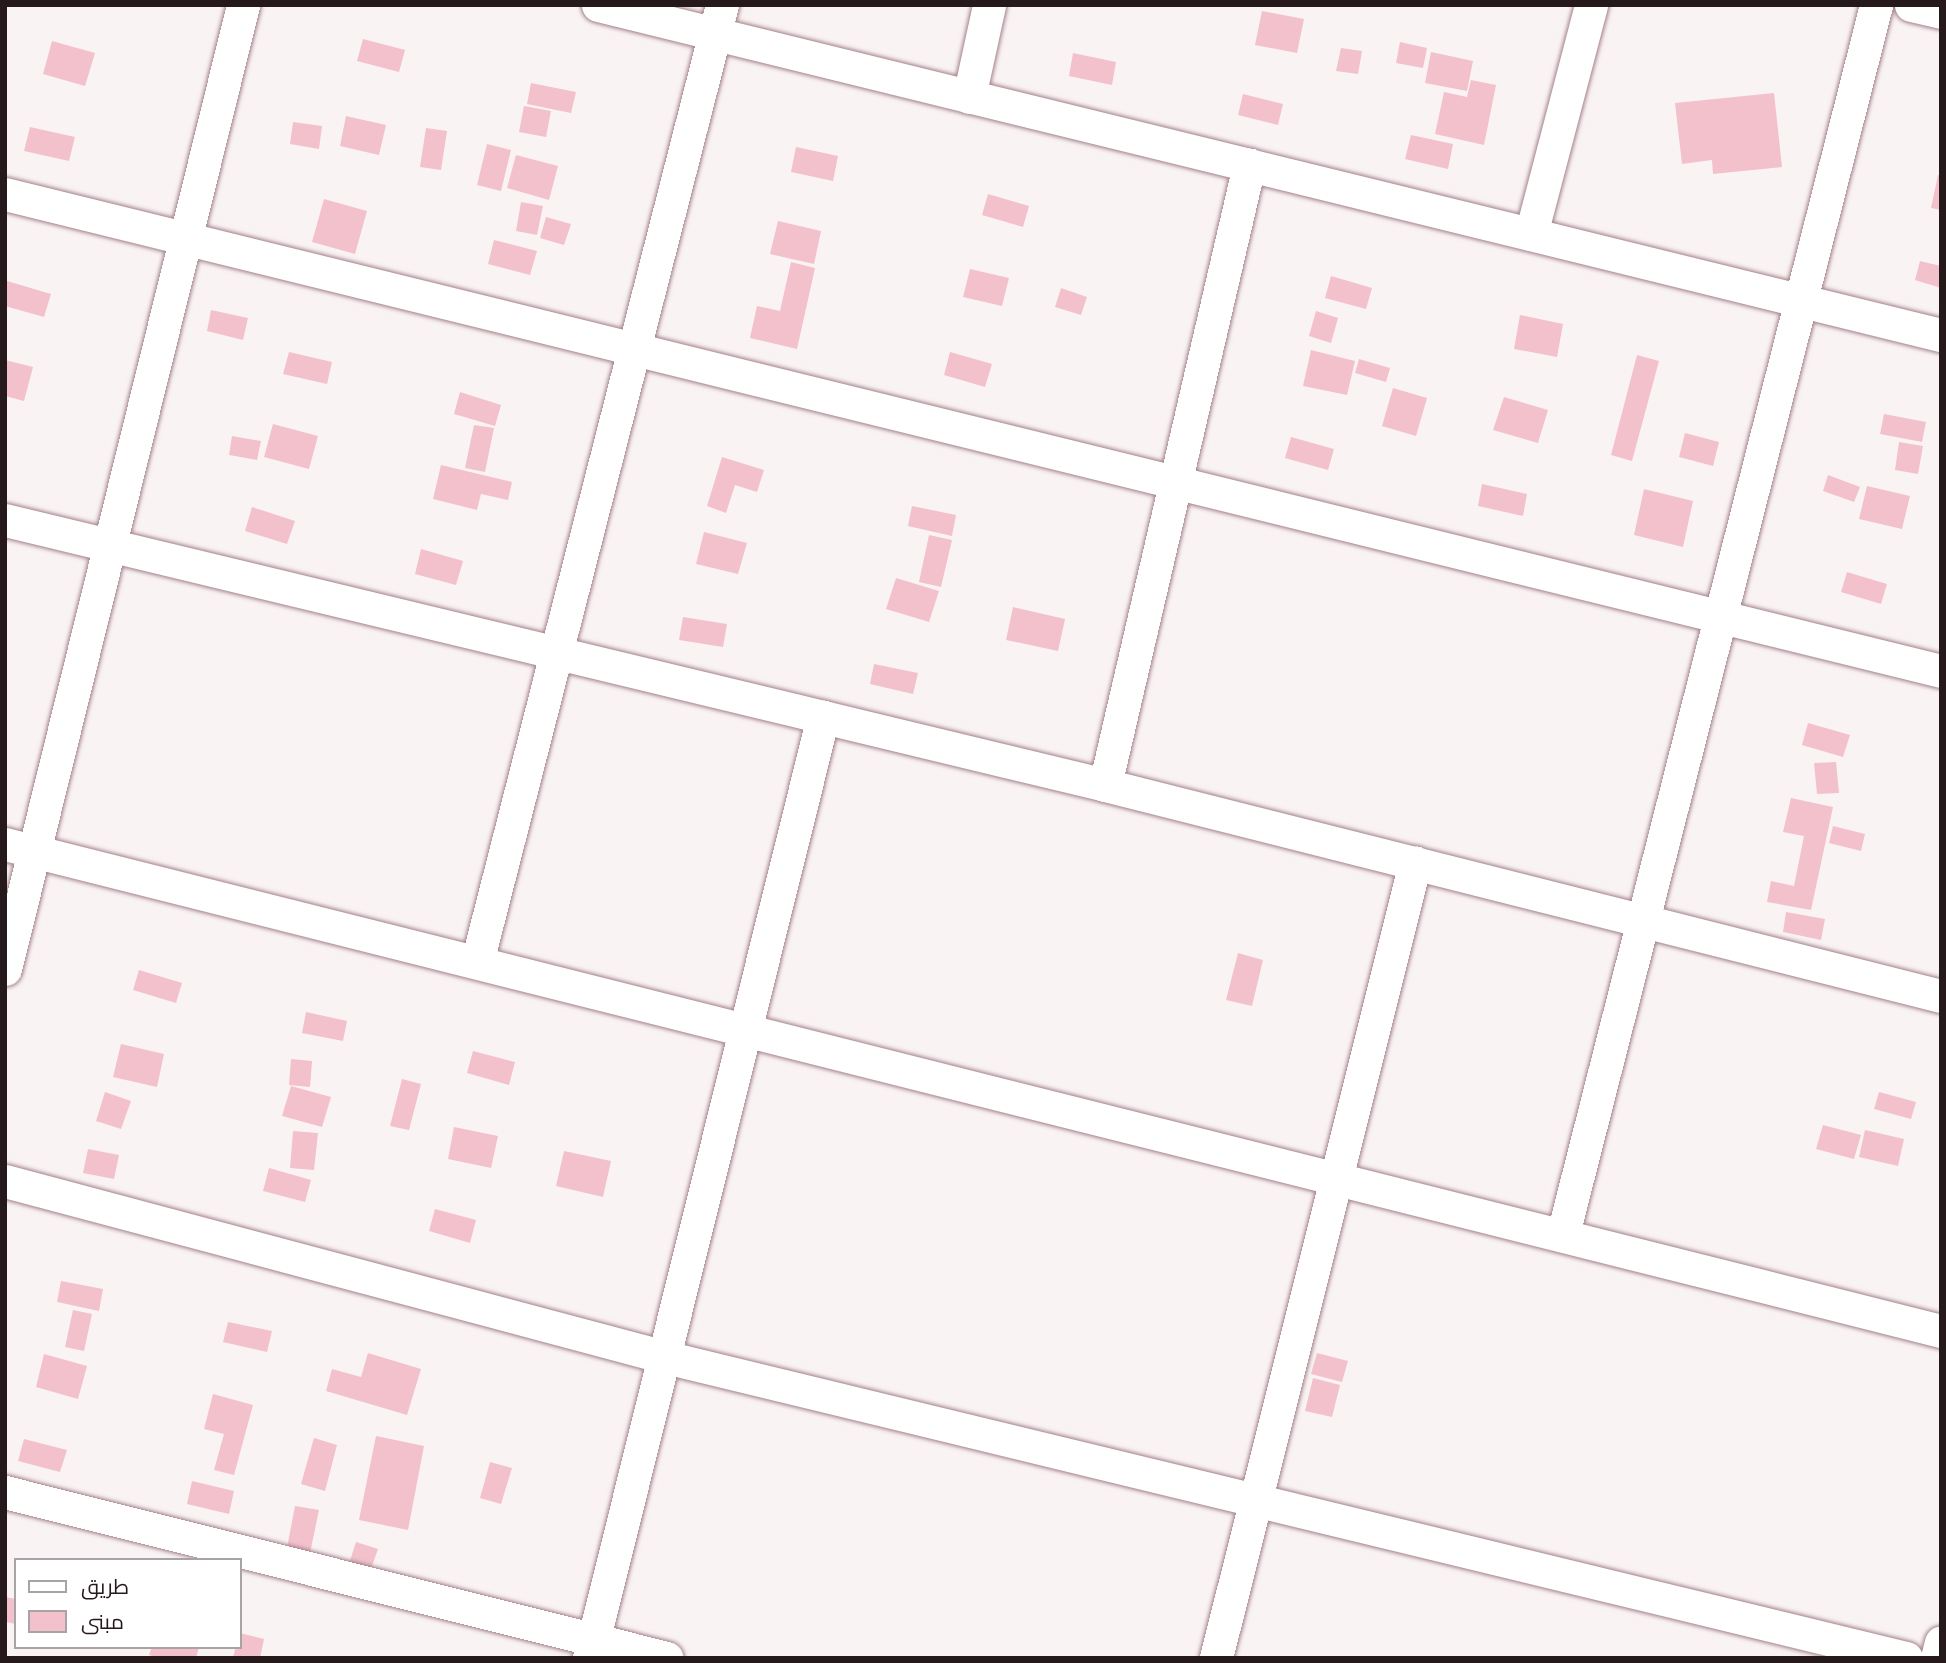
<!DOCTYPE html>
<meta charset="utf-8">
<style>
body{margin:0}
#map{position:relative;width:1946px;height:1663px;overflow:hidden;background:#faf3f4;font-family:"Space Grotesk",Cairo,sans-serif}
div>[style]{position:absolute}
.building>*{inset:0;background:#f3c1cc}
.roads{filter:drop-shadow(0 0 2px #a38289) drop-shadow(0 0 2px #a38289)}
.street>*{height:33px;margin:-16.5px;padding:0 16.5px;transform-origin:16.5px;border-radius:16.5px;background:#fff}
span{translate:-50% -50%;white-space:nowrap;text-align:center;line-height:1.15;-webkit-text-stroke:5px #fff;paint-order:stroke}
.frame{position:absolute;inset:0;border:7px solid #26191c;pointer-events:none}
.legend{position:absolute;left:14px;top:1558px;width:228px;height:91px;box-sizing:border-box;background:#fff;border:2px solid #a8a3a4;margin:0;padding:9px 12px;list-style:none;font-size:21px;color:#26191c}
.legend li{display:flex;align-items:center;gap:14px;height:35px}
.legend b{width:35px;border:2px solid #a8a3a4}
</style>
<div id="map">
<div class="building">
<div style="clip-path:polygon(1262px 11px,1304px 19px,1297px 53px,1255px 45px)"></div>
<div style="clip-path:polygon(363px 39px,405px 50px,399px 72px,357px 61px)"></div>
<div style="clip-path:polygon(52px 41px,95px 53px,85px 86px,43px 74px)"></div>
<div style="clip-path:polygon(1400px 42px,1427px 48px,1423px 68px,1396px 63px)"></div>
<div style="clip-path:polygon(1341px 48px,1362px 51px,1358px 74px,1336px 71px)"></div>
<div style="clip-path:polygon(1431px 52px,1473px 61px,1467px 91px,1425px 83px)"></div>
<div style="clip-path:polygon(1073px 53px,1116px 62px,1112px 85px,1069px 76px)"></div>
<div style="clip-path:polygon(1471px 80px,1496px 85px,1484px 145px,1435px 134px,1444px 92px,1467px 97px)"></div>
<div style="clip-path:polygon(531px 83px,576px 92px,571px 113px,527px 104px)"></div>
<div style="clip-path:polygon(1774px 93px,1782px 167px,1713px 174px,1712px 160px,1682px 164px,1675px 103px)"></div>
<div style="clip-path:polygon(1243px 94px,1283px 104px,1278px 125px,1238px 115px)"></div>
<div style="clip-path:polygon(524px 106px,551px 111px,546px 137px,519px 132px)"></div>
<div style="clip-path:polygon(346px 116px,386px 125px,379px 155px,340px 146px)"></div>
<div style="clip-path:polygon(293px 122px,322px 126px,319px 149px,290px 144px)"></div>
<div style="clip-path:polygon(30px 127px,75px 137px,69px 161px,24px 151px)"></div>
<div style="clip-path:polygon(426px 128px,447px 131px,441px 170px,420px 167px)"></div>
<div style="clip-path:polygon(1411px 135px,1453px 144px,1448px 169px,1405px 159px)"></div>
<div style="clip-path:polygon(487px 144px,511px 150px,501px 191px,477px 185px)"></div>
<div style="clip-path:polygon(796px 147px,838px 156px,833px 181px,791px 172px)"></div>
<div style="clip-path:polygon(516px 155px,558px 166px,549px 200px,507px 188px)"></div>
<div style="clip-path:polygon(1938px 175px,1941px 176px,1941px 210px,1931px 208px)"></div>
<div style="clip-path:polygon(988px 194px,1029px 206px,1023px 227px,982px 215px)"></div>
<div style="clip-path:polygon(324px 199px,367px 211px,355px 254px,312px 242px)"></div>
<div style="clip-path:polygon(521px 202px,543px 206px,537px 235px,516px 231px)"></div>
<div style="clip-path:polygon(546px 217px,571px 224px,564px 245px,540px 238px)"></div>
<div style="clip-path:polygon(778px 221px,821px 231px,814px 264px,770px 254px)"></div>
<div style="clip-path:polygon(494px 240px,537px 251px,530px 275px,488px 264px)"></div>
<div style="clip-path:polygon(1920px 261px,1941px 266px,1941px 288px,1915px 280px)"></div>
<div style="clip-path:polygon(791px 262px,815px 268px,797px 349px,750px 338px,757px 306px,780px 311px)"></div>
<div style="clip-path:polygon(970px 269px,1009px 278px,1002px 306px,963px 297px)"></div>
<div style="clip-path:polygon(1331px 276px,1372px 288px,1366px 309px,1325px 298px)"></div>
<div style="clip-path:polygon(7px 281px,51px 294px,44px 317px,5px 306px)"></div>
<div style="clip-path:polygon(1061px 288px,1087px 297px,1081px 315px,1055px 307px)"></div>
<div style="clip-path:polygon(211px 310px,248px 318px,243px 340px,207px 331px)"></div>
<div style="clip-path:polygon(1316px 311px,1338px 318px,1331px 343px,1309px 336px)"></div>
<div style="clip-path:polygon(1520px 315px,1563px 324px,1557px 357px,1514px 349px)"></div>
<div style="clip-path:polygon(1311px 350px,1355px 361px,1347px 395px,1303px 386px)"></div>
<div style="clip-path:polygon(289px 352px,332px 362px,327px 384px,283px 374px)"></div>
<div style="clip-path:polygon(950px 352px,992px 364px,985px 387px,944px 375px)"></div>
<div style="clip-path:polygon(1637px 355px,1659px 361px,1632px 461px,1611px 455px)"></div>
<div style="clip-path:polygon(1359px 359px,1390px 368px,1386px 382px,1355px 373px)"></div>
<div style="clip-path:polygon(5px 360px,33px 367px,24px 401px,5px 396px)"></div>
<div style="clip-path:polygon(1393px 388px,1427px 398px,1416px 436px,1382px 426px)"></div>
<div style="clip-path:polygon(460px 392px,501px 405px,495px 426px,454px 414px)"></div>
<div style="clip-path:polygon(1504px 397px,1548px 410px,1538px 443px,1493px 430px)"></div>
<div style="clip-path:polygon(1884px 414px,1926px 422px,1922px 442px,1880px 434px)"></div>
<div style="clip-path:polygon(273px 424px,318px 436px,309px 469px,264px 457px)"></div>
<div style="clip-path:polygon(474px 425px,494px 428px,485px 472px,465px 468px)"></div>
<div style="clip-path:polygon(1685px 433px,1719px 442px,1713px 466px,1679px 457px)"></div>
<div style="clip-path:polygon(232px 436px,261px 441px,257px 460px,229px 455px)"></div>
<div style="clip-path:polygon(1291px 437px,1334px 449px,1328px 470px,1285px 458px)"></div>
<div style="clip-path:polygon(1899px 442px,1923px 446px,1918px 474px,1895px 470px)"></div>
<div style="clip-path:polygon(722px 457px,764px 470px,757px 492px,735px 485px,726px 513px,707px 506px)"></div>
<div style="clip-path:polygon(441px 465px,512px 482px,508px 500px,481px 494px,477px 510px,433px 499px)"></div>
<div style="clip-path:polygon(1828px 475px,1860px 487px,1854px 502px,1823px 491px)"></div>
<div style="clip-path:polygon(1482px 484px,1527px 494px,1523px 516px,1478px 506px)"></div>
<div style="clip-path:polygon(1867px 486px,1910px 496px,1902px 529px,1859px 519px)"></div>
<div style="clip-path:polygon(1644px 489px,1693px 501px,1683px 547px,1634px 535px)"></div>
<div style="clip-path:polygon(912px 506px,956px 515px,952px 536px,908px 526px)"></div>
<div style="clip-path:polygon(252px 507px,295px 521px,287px 544px,245px 531px)"></div>
<div style="clip-path:polygon(704px 532px,747px 543px,738px 574px,696px 564px)"></div>
<div style="clip-path:polygon(929px 535px,952px 540px,941px 587px,919px 582px)"></div>
<div style="clip-path:polygon(421px 549px,463px 561px,456px 585px,415px 574px)"></div>
<div style="clip-path:polygon(1847px 572px,1887px 584px,1881px 604px,1841px 592px)"></div>
<div style="clip-path:polygon(896px 578px,939px 591px,929px 622px,886px 609px)"></div>
<div style="clip-path:polygon(1013px 607px,1065px 619px,1058px 651px,1006px 640px)"></div>
<div style="clip-path:polygon(683px 617px,727px 624px,723px 647px,679px 640px)"></div>
<div style="clip-path:polygon(874px 664px,918px 673px,913px 694px,870px 684px)"></div>
<div style="clip-path:polygon(1808px 723px,1850px 735px,1843px 757px,1802px 745px)"></div>
<div style="clip-path:polygon(1836px 762px,1839px 793px,1817px 794px,1814px 763px)"></div>
<div style="clip-path:polygon(1791px 798px,1833px 807px,1811px 910px,1767px 902px,1771px 881px,1794px 886px,1804px 836px,1783px 832px)"></div>
<div style="clip-path:polygon(1833px 826px,1865px 834px,1861px 851px,1829px 843px)"></div>
<div style="clip-path:polygon(1786px 912px,1825px 919px,1821px 940px,1783px 932px)"></div>
<div style="clip-path:polygon(1238px 953px,1263px 960px,1252px 1006px,1226px 1000px)"></div>
<div style="clip-path:polygon(139px 970px,182px 983px,176px 1003px,133px 990px)"></div>
<div style="clip-path:polygon(306px 1012px,347px 1021px,343px 1041px,302px 1033px)"></div>
<div style="clip-path:polygon(121px 1044px,164px 1054px,157px 1087px,113px 1077px)"></div>
<div style="clip-path:polygon(473px 1051px,515px 1062px,509px 1085px,467px 1073px)"></div>
<div style="clip-path:polygon(291px 1059px,312px 1061px,310px 1087px,289px 1085px)"></div>
<div style="clip-path:polygon(402px 1079px,421px 1084px,409px 1130px,390px 1126px)"></div>
<div style="clip-path:polygon(291px 1086px,331px 1097px,322px 1127px,282px 1116px)"></div>
<div style="clip-path:polygon(105px 1092px,131px 1101px,121px 1129px,96px 1121px)"></div>
<div style="clip-path:polygon(1879px 1092px,1916px 1102px,1911px 1119px,1874px 1109px)"></div>
<div style="clip-path:polygon(1823px 1125px,1861px 1135px,1854px 1159px,1816px 1149px)"></div>
<div style="clip-path:polygon(454px 1127px,498px 1136px,491px 1168px,448px 1159px)"></div>
<div style="clip-path:polygon(1865px 1130px,1904px 1139px,1898px 1166px,1859px 1157px)"></div>
<div style="clip-path:polygon(293px 1131px,318px 1133px,314px 1170px,290px 1168px)"></div>
<div style="clip-path:polygon(88px 1149px,119px 1155px,114px 1179px,83px 1173px)"></div>
<div style="clip-path:polygon(564px 1151px,611px 1161px,603px 1197px,556px 1186px)"></div>
<div style="clip-path:polygon(269px 1168px,311px 1180px,305px 1202px,263px 1191px)"></div>
<div style="clip-path:polygon(435px 1209px,476px 1220px,470px 1243px,429px 1231px)"></div>
<div style="clip-path:polygon(61px 1281px,103px 1289px,99px 1311px,57px 1302px)"></div>
<div style="clip-path:polygon(73px 1310px,92px 1314px,84px 1351px,65px 1347px)"></div>
<div style="clip-path:polygon(228px 1322px,272px 1331px,267px 1352px,223px 1342px)"></div>
<div style="clip-path:polygon(368px 1353px,421px 1369px,407px 1415px,326px 1391px,332px 1369px,361px 1377px)"></div>
<div style="clip-path:polygon(1317px 1353px,1348px 1361px,1342px 1382px,1311px 1374px)"></div>
<div style="clip-path:polygon(44px 1354px,87px 1366px,78px 1399px,36px 1387px)"></div>
<div style="clip-path:polygon(1313px 1378px,1340px 1385px,1332px 1417px,1305px 1411px)"></div>
<div style="clip-path:polygon(213px 1394px,253px 1405px,234px 1475px,214px 1470px,224px 1434px,204px 1429px)"></div>
<div style="clip-path:polygon(376px 1436px,424px 1446px,408px 1530px,359px 1520px)"></div>
<div style="clip-path:polygon(314px 1438px,337px 1445px,325px 1491px,301px 1484px)"></div>
<div style="clip-path:polygon(24px 1439px,67px 1450px,60px 1472px,18px 1461px)"></div>
<div style="clip-path:polygon(490px 1462px,512px 1468px,501px 1504px,480px 1498px)"></div>
<div style="clip-path:polygon(192px 1481px,234px 1491px,229px 1514px,187px 1504px)"></div>
<div style="clip-path:polygon(295px 1506px,319px 1510px,309px 1558px,286px 1553px)"></div>
<div style="clip-path:polygon(356px 1542px,378px 1549px,367px 1580px,346px 1573px)"></div>
<div style="clip-path:polygon(5px 1597px,16px 1599px,16px 1624px,5px 1622px)"></div>
<div style="clip-path:polygon(240px 1633px,264px 1639px,260px 1658px,233px 1657px)"></div>
<div style="clip-path:polygon(152px 1647px,199px 1647px,196px 1658px,159px 1658px,149px 1655px)"></div>
</div>
<div class="roads">
<div class="street">
<div style="left:598px;top:5px;width:1383px;rotate:13.81deg"></div>
<div style="left:1911px;top:5px;width:31px;rotate:13deg"></div>
<div style="left:969px;top:97px;width:94px;rotate:-77.7deg"></div>
<div style="left:5px;top:194px;width:1994px;rotate:13.84deg"></div>
<div style="left:1531px;top:234px;width:237px;rotate:-75.3deg"></div>
<div style="left:5px;top:520px;width:1131px;rotate:13.54deg"></div>
<div style="left:1105px;top:785px;width:862px;rotate:14.17deg"></div>
<div style="left:1105px;top:785px;width:637px;rotate:-76.92deg"></div>
<div style="left:5px;top:844px;width:1996px;rotate:14.12deg"></div>
<div style="left:477px;top:962px;width:988px;rotate:-75.64deg"></div>
<div style="left:5px;top:969px;width:993px;rotate:-76.13deg"></div>
<div style="left:5px;top:1181px;width:683px;rotate:14.93deg"></div>
<div style="left:665px;top:1357px;width:1277px;rotate:13.63deg"></div>
<div style="left:1563px;top:1234px;width:1268px;rotate:-75.71deg"></div>
<div style="left:5px;top:1492px;width:682px;rotate:14.08deg"></div>
<div style="left:589px;top:1658px;width:970px;rotate:-76.04deg"></div>
<div style="left:1216px;top:1658px;width:820px;rotate:-75.95deg"></div>
<div style="left:1937px;top:1658px;width:16px;rotate:-76deg"></div>
</div>
</div>
<div class="frame"></div>
<ul class="legend">
<li><b style="height:9px;background:#fff"></b>طريق</li>
<li><b style="height:19px;background:#f3c1cc"></b>مبنى</li>
</ul>
</div>
